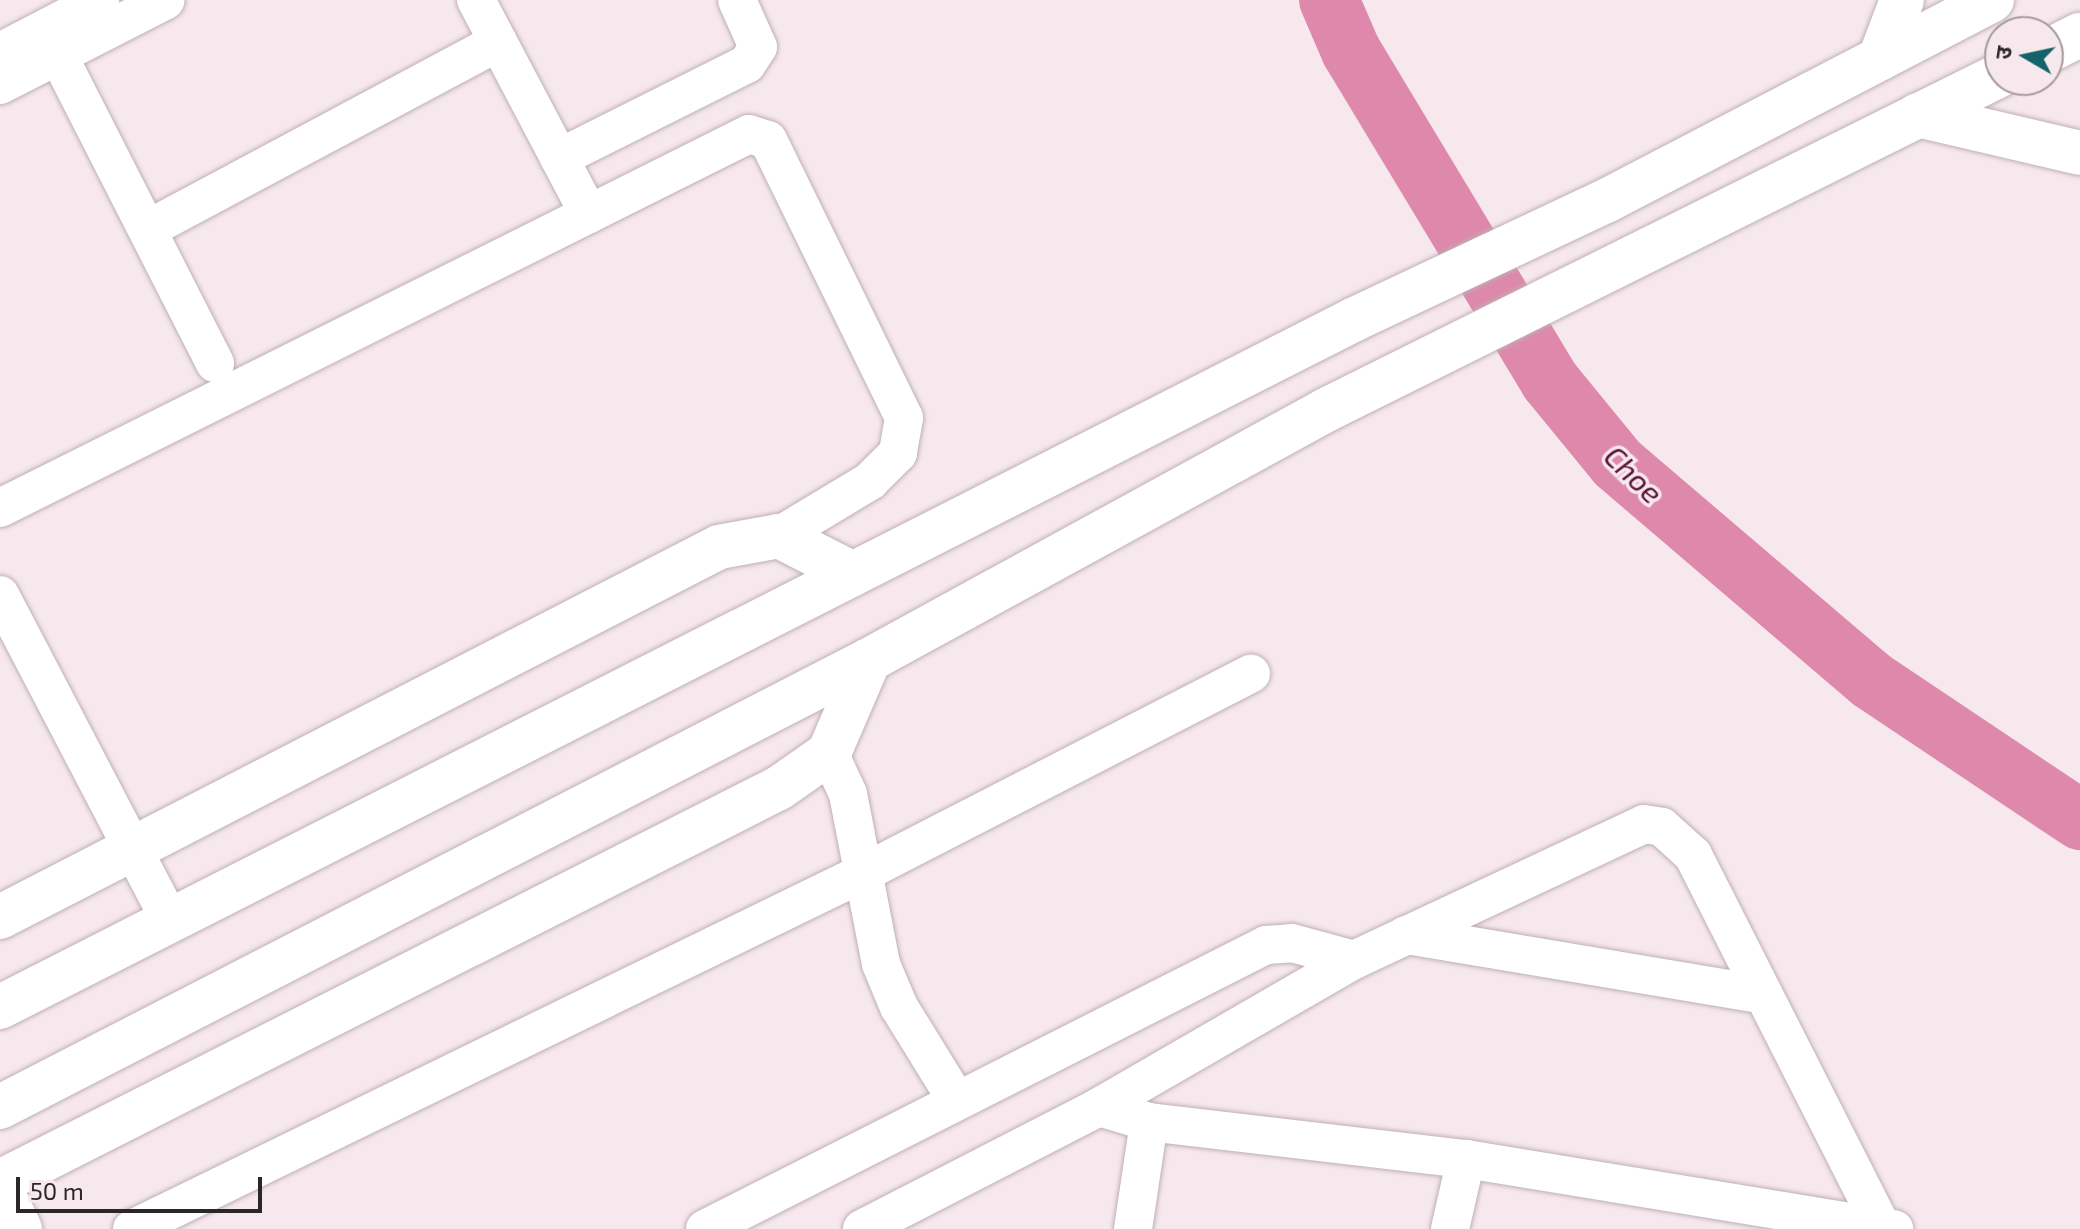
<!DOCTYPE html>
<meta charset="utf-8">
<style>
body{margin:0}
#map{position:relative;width:2080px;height:1229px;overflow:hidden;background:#f7e8ed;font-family:"Exo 2","Noto Sans Devanagari",sans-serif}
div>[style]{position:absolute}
.river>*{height:60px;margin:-30px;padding:0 30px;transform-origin:30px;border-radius:30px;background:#de89ac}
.roads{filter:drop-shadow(0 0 2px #beb0b5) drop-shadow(0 0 2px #beb0b5)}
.minor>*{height:38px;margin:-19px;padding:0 19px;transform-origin:19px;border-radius:19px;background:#fff}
.tertiary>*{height:44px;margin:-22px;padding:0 22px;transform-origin:22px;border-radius:22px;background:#fff}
.primary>*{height:44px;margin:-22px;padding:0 22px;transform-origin:22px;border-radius:22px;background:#fff}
span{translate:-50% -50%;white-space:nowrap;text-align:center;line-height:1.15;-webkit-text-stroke:7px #f7e8ed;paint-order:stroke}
.water-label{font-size:30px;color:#5c1037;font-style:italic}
.north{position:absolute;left:1984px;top:16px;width:80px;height:80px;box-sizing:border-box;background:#f7e8ed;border:2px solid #a59a9e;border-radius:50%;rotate:279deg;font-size:22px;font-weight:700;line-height:32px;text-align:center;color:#2b2628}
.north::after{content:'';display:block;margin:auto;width:28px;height:36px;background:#14636a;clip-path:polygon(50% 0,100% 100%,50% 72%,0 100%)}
.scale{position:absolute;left:16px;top:1177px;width:246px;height:36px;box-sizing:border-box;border:4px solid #2b2628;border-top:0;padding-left:10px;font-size:24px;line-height:28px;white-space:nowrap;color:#2b2628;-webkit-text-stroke:6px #f7e8ed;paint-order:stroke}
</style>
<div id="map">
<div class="river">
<div style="left:1329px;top:0;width:56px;rotate:66.7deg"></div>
<div style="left:1351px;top:51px;width:385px;rotate:58.9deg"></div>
<div style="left:1550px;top:381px;width:106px;rotate:50.7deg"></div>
<div style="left:1617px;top:463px;width:334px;rotate:40.5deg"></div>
<div style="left:1871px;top:680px;width:252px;rotate:33.8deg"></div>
</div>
<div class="roads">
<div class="minor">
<div style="left:476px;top:0;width:242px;rotate:62.2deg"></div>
<div style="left:0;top:52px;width:113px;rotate:-27.5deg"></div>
<div style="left:58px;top:55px;width:346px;rotate:63deg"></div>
<div style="left:0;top:85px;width:186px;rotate:-27.1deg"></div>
<div style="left:559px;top:158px;width:210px;rotate:-26.6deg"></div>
<div style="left:747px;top:64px;width:20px;rotate:-57deg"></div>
<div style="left:758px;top:47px;width:51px;rotate:-114.1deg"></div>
<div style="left:148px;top:229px;width:397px;rotate:-28.1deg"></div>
<div style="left:0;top:508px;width:837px;rotate:-26.53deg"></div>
<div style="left:749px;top:134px;width:20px;rotate:18deg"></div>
<div style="left:768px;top:140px;width:309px;rotate:63.9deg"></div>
<div style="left:904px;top:418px;width:36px;rotate:100deg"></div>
<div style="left:898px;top:453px;width:40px;rotate:135deg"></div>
<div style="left:870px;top:481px;width:106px;rotate:148.9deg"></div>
<div style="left:0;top:595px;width:367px;rotate:62.4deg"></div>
<div style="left:829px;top:753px;width:45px;rotate:65.1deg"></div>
<div style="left:848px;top:794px;width:173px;rotate:79deg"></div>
<div style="left:881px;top:964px;width:47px;rotate:67.3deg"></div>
<div style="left:899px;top:1007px;width:110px;rotate:58.3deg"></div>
<div style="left:1406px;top:935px;width:362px;rotate:9.5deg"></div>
<div style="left:1099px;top:1107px;width:294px;rotate:-30deg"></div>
<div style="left:1354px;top:960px;width:320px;rotate:-25.1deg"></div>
<div style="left:1644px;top:824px;width:18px;rotate:9deg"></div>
<div style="left:1662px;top:827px;width:42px;rotate:42.1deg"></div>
<div style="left:1693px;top:855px;width:417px;rotate:63.1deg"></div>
<div style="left:1149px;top:1122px;width:319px;rotate:6.7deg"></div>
<div style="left:1466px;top:1159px;width:434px;rotate:9.3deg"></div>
<div style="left:132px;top:1229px;width:815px;rotate:-25.97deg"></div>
<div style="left:865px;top:872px;width:434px;rotate:-27.2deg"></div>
<div style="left:705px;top:1229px;width:629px;rotate:-26.85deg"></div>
<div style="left:1266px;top:945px;width:26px;rotate:-4deg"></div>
<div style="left:1292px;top:943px;width:64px;rotate:15.3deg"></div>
<div style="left:862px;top:1229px;width:267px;rotate:-27.2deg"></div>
<div style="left:1099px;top:1107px;width:52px;rotate:16.7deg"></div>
<div style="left:1149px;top:1122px;width:108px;rotate:98.5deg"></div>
<div style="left:1450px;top:1229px;width:72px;rotate:-77.1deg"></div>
</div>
<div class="tertiary">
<div style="left:0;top:917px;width:809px;rotate:-27.23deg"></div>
<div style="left:719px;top:547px;width:61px;rotate:-10.4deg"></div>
<div style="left:779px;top:536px;width:83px;rotate:27.2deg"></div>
<div style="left:0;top:1182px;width:873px;rotate:-26.83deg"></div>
<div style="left:779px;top:788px;width:61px;rotate:-35deg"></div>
<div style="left:829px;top:753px;width:101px;rotate:-66.7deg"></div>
<div style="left:0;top:1188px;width:46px;rotate:64deg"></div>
</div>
<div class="primary">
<div style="left:2048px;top:51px;width:36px;rotate:-27deg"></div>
<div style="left:1880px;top:58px;width:62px;rotate:-69.2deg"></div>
<div style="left:1918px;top:115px;width:166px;rotate:13.2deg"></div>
<div style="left:0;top:1007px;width:1520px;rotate:-26.92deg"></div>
<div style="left:1355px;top:319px;width:277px;rotate:-25.2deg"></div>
<div style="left:1606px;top:201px;width:435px;rotate:-27.5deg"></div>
<div style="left:0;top:1107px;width:977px;rotate:-27.22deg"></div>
<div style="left:869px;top:660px;width:521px;rotate:-28.68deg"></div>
<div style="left:1326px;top:410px;width:753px;rotate:-26.43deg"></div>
</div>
</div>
<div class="water-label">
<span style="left:1634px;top:474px;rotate:44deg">Choe</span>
</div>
<div class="north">उ</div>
<div class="scale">50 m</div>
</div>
